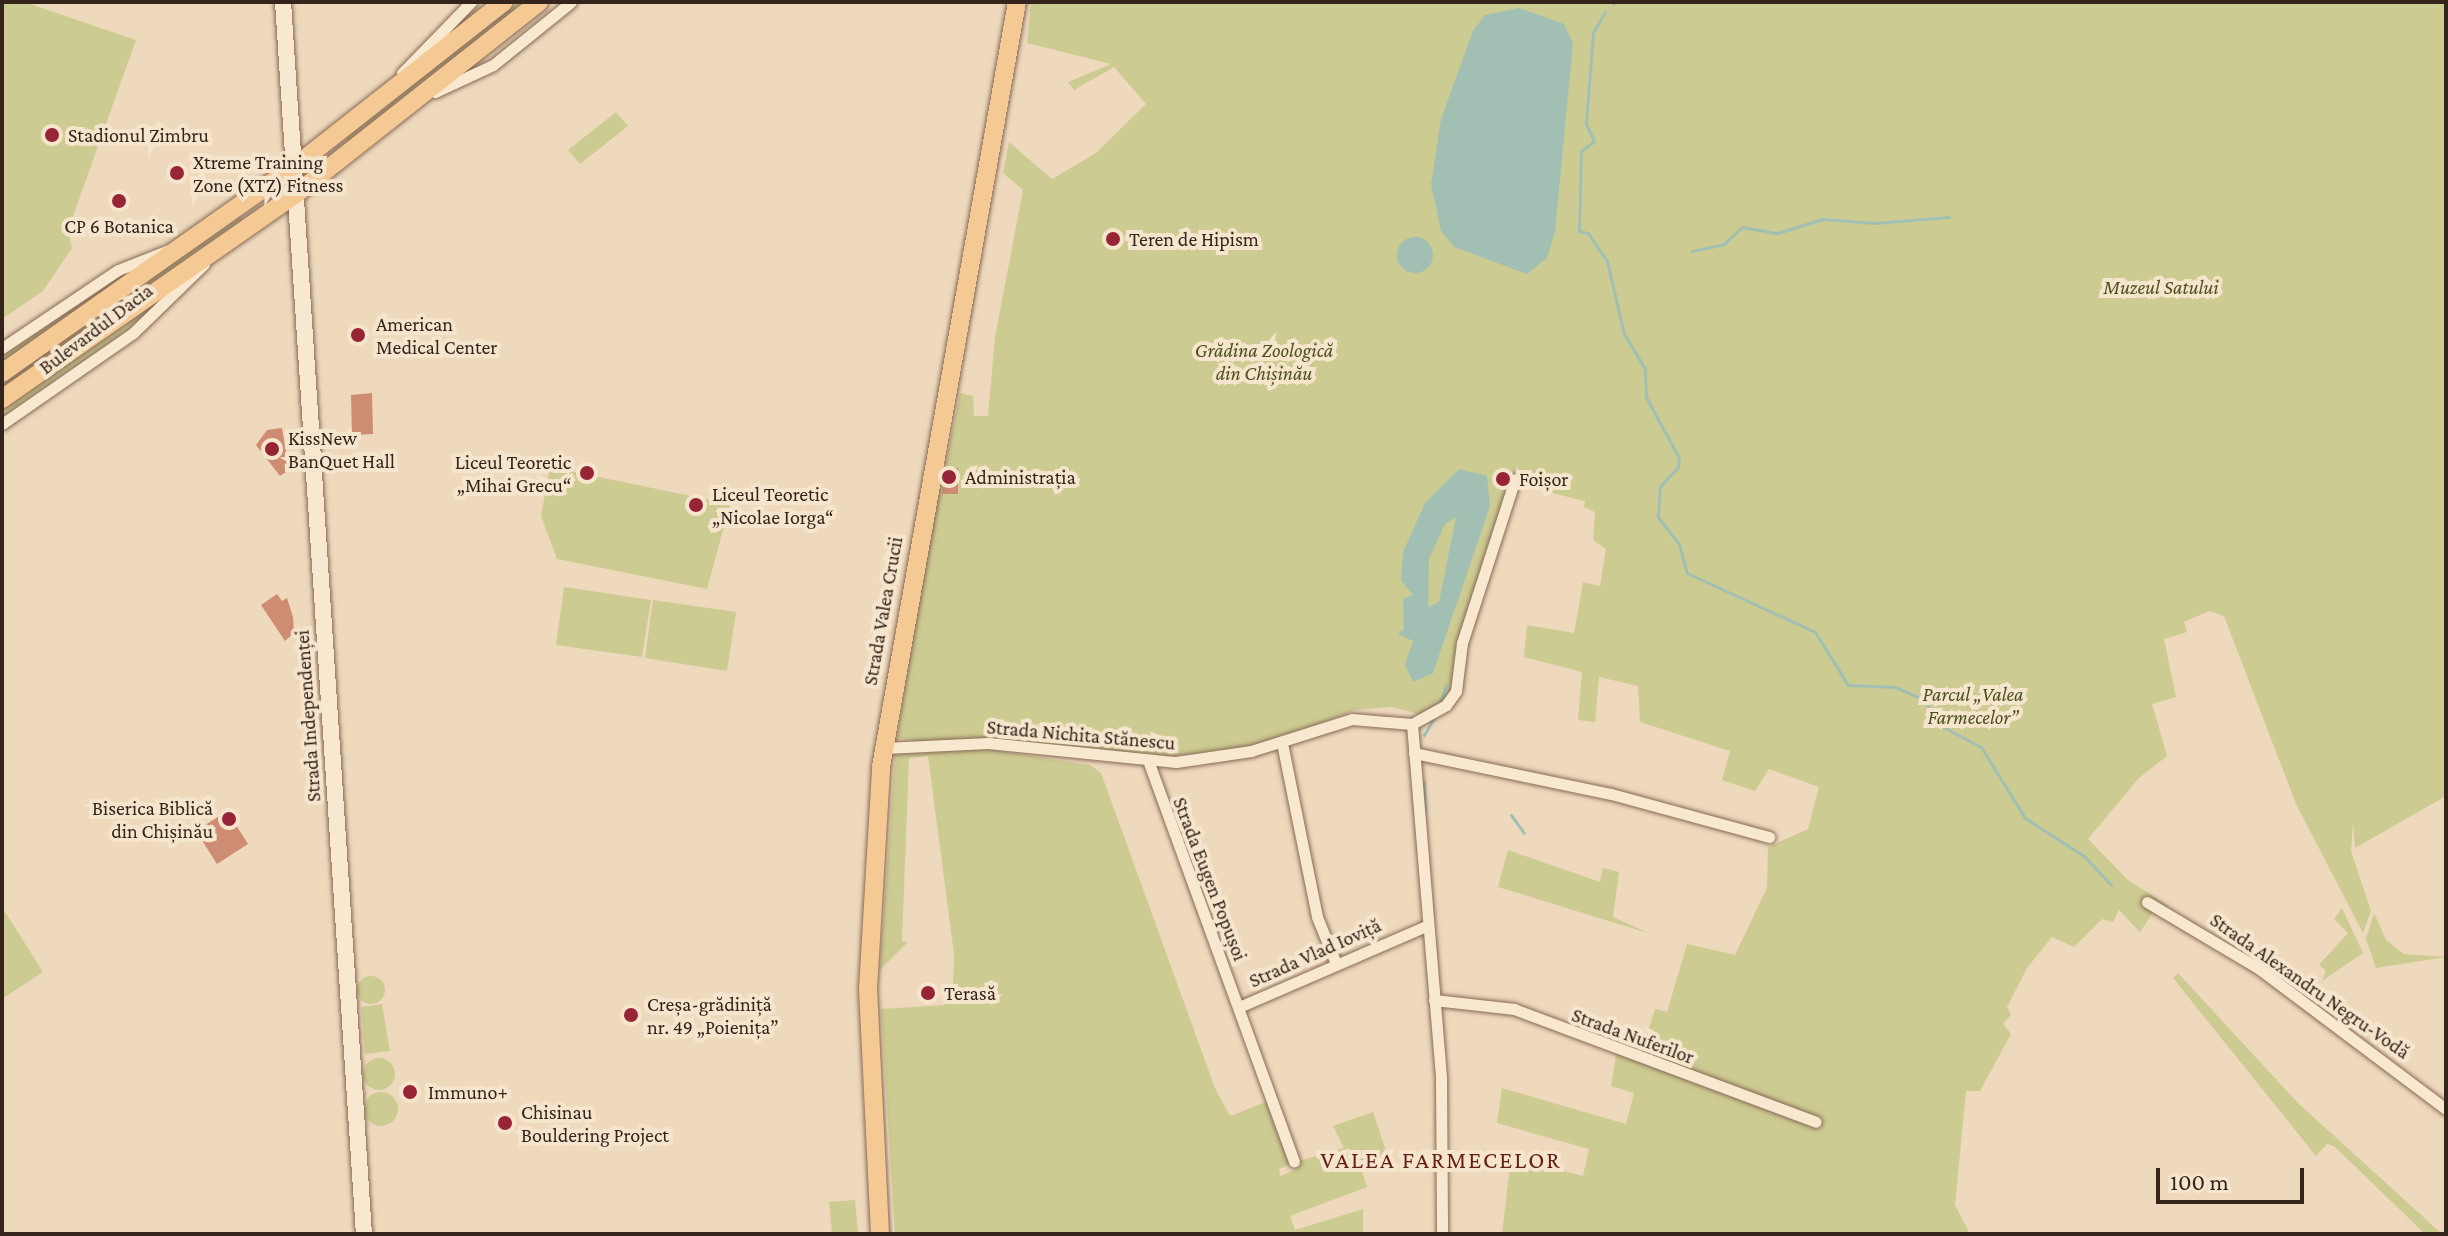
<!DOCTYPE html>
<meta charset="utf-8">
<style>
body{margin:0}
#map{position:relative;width:2448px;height:1236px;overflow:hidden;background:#eed9bd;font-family:"Crimson Pro",serif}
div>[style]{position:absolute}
.green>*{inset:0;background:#cccb91}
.round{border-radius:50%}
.water>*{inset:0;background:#a1c0b3}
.stream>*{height:3px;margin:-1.5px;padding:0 1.5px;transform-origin:1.5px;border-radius:1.5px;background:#a1c0b3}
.building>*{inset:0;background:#ce8c72}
.roads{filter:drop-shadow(0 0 2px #876956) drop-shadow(0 0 2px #876956)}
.street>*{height:11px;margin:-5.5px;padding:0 5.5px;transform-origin:5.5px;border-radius:5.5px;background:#f9e8d0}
.secondary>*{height:16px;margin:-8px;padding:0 8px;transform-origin:8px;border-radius:8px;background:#f9e8d0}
.primary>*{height:18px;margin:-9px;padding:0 9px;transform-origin:9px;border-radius:9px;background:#f4c993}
.dots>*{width:22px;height:22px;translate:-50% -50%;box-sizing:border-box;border:4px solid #f6e5cd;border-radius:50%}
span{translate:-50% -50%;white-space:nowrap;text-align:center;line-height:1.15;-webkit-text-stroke:8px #f6e5cd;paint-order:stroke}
.poi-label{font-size:20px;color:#35241b}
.left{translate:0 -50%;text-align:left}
.right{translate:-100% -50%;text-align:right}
.park-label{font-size:20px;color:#4c5221;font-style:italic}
.street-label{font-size:20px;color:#35241b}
.quarter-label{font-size:24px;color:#631f1a;letter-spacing:2px}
.frame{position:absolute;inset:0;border:4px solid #35241b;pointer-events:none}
.scale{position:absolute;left:2156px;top:1168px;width:148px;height:36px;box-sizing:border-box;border:4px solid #35241b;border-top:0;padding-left:10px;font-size:24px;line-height:28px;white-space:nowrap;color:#35241b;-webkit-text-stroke:6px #f6e5cd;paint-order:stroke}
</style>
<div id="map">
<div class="green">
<div style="clip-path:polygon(2px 2px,24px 2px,136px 40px,68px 230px,72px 248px,43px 291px,2px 319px)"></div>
<div style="clip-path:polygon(518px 2px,527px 2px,350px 142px,346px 138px)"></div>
<div style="clip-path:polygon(1031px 2px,2446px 2px,2446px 796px,2355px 848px,2353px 823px,2351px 851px,2371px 911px,2363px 933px,2296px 804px,2224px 616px,2209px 611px,2184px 622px,2187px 632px,2164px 639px,2176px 697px,2152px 704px,2167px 756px,2139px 778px,2088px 839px,2128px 880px,2169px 906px,2156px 908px,2140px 932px,2119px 910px,2113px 922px,2102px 919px,2074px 947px,2052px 937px,2027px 968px,2007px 1007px,2011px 1015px,2003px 1023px,2011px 1034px,1980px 1091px,1966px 1091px,1955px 1205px,1970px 1234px,1502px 1234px,1511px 1157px,1583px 1176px,1589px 1149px,1497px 1123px,1502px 1088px,1626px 1124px,1634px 1093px,1611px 1086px,1618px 1043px,1642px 1050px,1655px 1009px,1667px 1012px,1687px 944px,1735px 955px,1767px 888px,1768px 847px,1808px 829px,1819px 787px,1769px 769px,1755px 791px,1722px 780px,1730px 751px,1640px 722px,1638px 686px,1599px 677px,1595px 722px,1578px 720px,1582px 672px,1524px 657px,1527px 625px,1574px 633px,1583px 582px,1600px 586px,1606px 549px,1593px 540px,1595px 512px,1584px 507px,1585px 501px,1552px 493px,1560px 474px,1520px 474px,1517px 466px,1455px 681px,1445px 702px,1422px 715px,1392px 707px,1355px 710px,1266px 744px,1159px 758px,999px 739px,938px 743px,897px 738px,939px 468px,945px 468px,960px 393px,973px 396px,974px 416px,988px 416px,995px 337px,1023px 190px,1003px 173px,1009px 142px,1052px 179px,1096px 153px,1146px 104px,1114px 67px,1074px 90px,1068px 82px,1111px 64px,1027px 43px)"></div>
<div style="clip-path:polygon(616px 112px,628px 126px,580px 164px,568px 150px)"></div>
<div style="clip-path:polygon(240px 217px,244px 222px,2px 390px,2px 382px)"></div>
<div style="clip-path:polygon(130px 272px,2px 363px,2px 354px)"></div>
<div style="clip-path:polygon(154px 305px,131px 328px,2px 417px,2px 409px)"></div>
<div style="clip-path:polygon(550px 467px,730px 504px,707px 589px,557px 559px,541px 516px)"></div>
<div style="clip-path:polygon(564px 587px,651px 600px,642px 657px,556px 645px)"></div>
<div style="clip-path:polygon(653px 600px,736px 612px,727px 671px,645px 658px)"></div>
<div style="clip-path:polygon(981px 748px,1090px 765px,1101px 773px,1215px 1088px,1230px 1116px,1266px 1102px,1290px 1164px,1279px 1169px,1280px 1176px,1295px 1170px,1299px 1161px,1344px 1148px,1333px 1126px,1373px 1112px,1385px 1148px,1378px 1165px,1362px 1171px,1367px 1187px,1290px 1216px,1295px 1230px,1363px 1209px,1363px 1234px,895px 1234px,881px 1009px,944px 1005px,945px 991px,953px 990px,954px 954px,928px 756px,909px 758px,902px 941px,908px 942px,880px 970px,895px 755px)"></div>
<div style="clip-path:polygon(1508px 850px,1600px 882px,1603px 868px,1619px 872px,1613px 917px,1648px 933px,1498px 887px)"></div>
<div style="clip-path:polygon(2px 907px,43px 972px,2px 999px)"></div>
<div style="clip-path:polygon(2342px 908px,2363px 953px,2322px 981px,2326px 971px,2319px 965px,2348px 933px,2334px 919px)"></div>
<div style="clip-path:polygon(2374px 913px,2386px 940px,2404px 954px,2446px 957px,2376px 968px,2366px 939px)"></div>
<div style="clip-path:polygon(2178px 973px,2298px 1103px,2442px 1234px,2425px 1234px,2334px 1146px,2327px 1144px,2316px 1156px,2173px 978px)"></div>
<div class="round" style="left:357px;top:976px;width:28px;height:28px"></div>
<div style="clip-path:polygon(382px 1004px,390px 1051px,365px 1054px,361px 1007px)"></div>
<div class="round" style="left:363px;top:1058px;width:32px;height:32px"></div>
<div class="round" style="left:364px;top:1092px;width:34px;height:34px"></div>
<div style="clip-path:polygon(855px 1200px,858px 1234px,832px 1234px,829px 1202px)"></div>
</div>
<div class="water">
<div style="clip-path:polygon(1519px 8px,1564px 24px,1573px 43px,1555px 232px,1547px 258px,1527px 274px,1454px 247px,1441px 231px,1431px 184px,1441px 119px,1473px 31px,1485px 15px)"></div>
<div class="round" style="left:1397px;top:237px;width:36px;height:36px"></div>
<div style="clip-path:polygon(evenodd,1459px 469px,1487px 476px,1490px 506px,1433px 673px,1413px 682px,1405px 665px,1413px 641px,1398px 634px,1404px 629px,1403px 599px,1413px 595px,1401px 580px,1403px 552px,1425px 503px,1459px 469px,1456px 517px,1439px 602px,1428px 607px,1429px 559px,1445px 524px,1456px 517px)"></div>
</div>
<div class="stream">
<div style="left:1613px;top:4px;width:2px;rotate:-63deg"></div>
<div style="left:1605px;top:12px;width:24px;rotate:120deg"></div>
<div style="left:1593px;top:33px;width:91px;rotate:94.4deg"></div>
<div style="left:1586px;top:124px;width:19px;rotate:65deg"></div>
<div style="left:1594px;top:141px;width:16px;rotate:142deg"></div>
<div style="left:1581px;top:151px;width:80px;rotate:91.4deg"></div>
<div style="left:1579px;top:231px;width:9px;rotate:13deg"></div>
<div style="left:1588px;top:233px;width:34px;rotate:56deg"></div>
<div style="left:1607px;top:261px;width:75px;rotate:76.9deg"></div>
<div style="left:1624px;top:334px;width:41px;rotate:59deg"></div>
<div style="left:1645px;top:369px;width:28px;rotate:88deg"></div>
<div style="left:1646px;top:397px;width:69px;rotate:61.6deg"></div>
<div style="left:1679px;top:458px;width:9px;rotate:96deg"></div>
<div style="left:1678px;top:467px;width:26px;rotate:133deg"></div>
<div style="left:1660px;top:486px;width:31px;rotate:94deg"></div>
<div style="left:1658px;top:517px;width:34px;rotate:52deg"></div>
<div style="left:1679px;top:544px;width:30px;rotate:75deg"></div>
<div style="left:1687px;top:573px;width:141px;rotate:24.7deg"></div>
<div style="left:1815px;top:632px;width:62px;rotate:58.1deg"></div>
<div style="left:1848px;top:685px;width:47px;rotate:2.4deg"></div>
<div style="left:1895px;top:687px;width:36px;rotate:23deg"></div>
<div style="left:1928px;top:701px;width:18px;rotate:90deg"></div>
<div style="left:1928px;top:719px;width:60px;rotate:27.8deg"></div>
<div style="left:1981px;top:747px;width:84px;rotate:58.2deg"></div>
<div style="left:2025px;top:818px;width:70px;rotate:32.8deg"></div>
<div style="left:2084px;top:856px;width:40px;rotate:47deg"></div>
<div style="left:1692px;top:251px;width:33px;rotate:-12deg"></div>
<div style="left:1724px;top:244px;width:25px;rotate:-43deg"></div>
<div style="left:1742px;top:227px;width:36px;rotate:10deg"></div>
<div style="left:1777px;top:233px;width:48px;rotate:-16.9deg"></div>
<div style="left:1823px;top:219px;width:51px;rotate:4.5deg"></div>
<div style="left:1874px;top:223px;width:75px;rotate:-4.6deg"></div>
<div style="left:1440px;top:703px;width:19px;rotate:-72deg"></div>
<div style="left:1424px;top:735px;width:20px;rotate:-60deg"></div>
<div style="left:1424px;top:782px;width:30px;rotate:88deg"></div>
<div style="left:1511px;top:815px;width:22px;rotate:54deg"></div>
</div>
<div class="building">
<div style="clip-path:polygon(372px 393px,373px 434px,352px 435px,351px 395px)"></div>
<div style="clip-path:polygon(282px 428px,289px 470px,280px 476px,256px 445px,267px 430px)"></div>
<div style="clip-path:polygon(946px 468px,958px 468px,958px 494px,942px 494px)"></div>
<div style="clip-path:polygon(277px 594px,282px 601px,287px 598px,293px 617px,294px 633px,285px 641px,261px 605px)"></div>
<div style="clip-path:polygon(227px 811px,248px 844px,217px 864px,196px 831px)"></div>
</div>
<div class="roads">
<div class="street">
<div style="left:402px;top:73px;width:99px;rotate:-45.8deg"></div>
<div style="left:435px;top:92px;width:64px;rotate:-25deg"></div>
<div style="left:493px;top:65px;width:100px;rotate:-38.9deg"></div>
<div style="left:2px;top:348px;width:140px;rotate:-33.9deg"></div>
<div style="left:118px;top:270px;width:66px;rotate:-21.5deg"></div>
<div style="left:2px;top:424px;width:160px;rotate:-34.8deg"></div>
<div style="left:133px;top:333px;width:99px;rotate:-44.2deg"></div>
<div style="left:1412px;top:724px;width:356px;rotate:85.3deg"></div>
<div style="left:1441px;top:1079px;width:155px;rotate:89.6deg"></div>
<div style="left:1412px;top:724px;width:39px;rotate:-29deg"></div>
<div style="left:1446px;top:705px;width:17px;rotate:-54deg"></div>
<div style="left:1456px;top:691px;width:48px;rotate:-82.9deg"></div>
<div style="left:1462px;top:643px;width:172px;rotate:-72.1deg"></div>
<div style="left:1282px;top:743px;width:177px;rotate:78.6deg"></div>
<div style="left:1317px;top:917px;width:48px;rotate:67.8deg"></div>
<div style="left:884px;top:748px;width:104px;rotate:-2.8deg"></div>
<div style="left:988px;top:743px;width:189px;rotate:5.8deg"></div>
<div style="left:1176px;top:762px;width:76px;rotate:-8.3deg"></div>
<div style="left:1251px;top:751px;width:106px;rotate:-17.6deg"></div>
<div style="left:1352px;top:719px;width:60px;rotate:4.8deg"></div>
<div style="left:1414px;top:753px;width:201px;rotate:11.8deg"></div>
<div style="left:1611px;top:794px;width:164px;rotate:15.2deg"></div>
<div style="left:1149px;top:763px;width:424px;rotate:70deg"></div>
<div style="left:2147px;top:902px;width:129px;rotate:30.7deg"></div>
<div style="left:2258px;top:968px;width:235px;rotate:36.9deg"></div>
<div style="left:1434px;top:1000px;width:81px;rotate:6.4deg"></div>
<div style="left:1514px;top:1009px;width:322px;rotate:20.5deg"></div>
<div style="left:1239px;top:1007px;width:202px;rotate:-23.4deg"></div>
</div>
<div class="secondary">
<div style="left:283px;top:2px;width:1235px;rotate:86.24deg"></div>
</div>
<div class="primary">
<div style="left:2px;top:373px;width:357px;rotate:-35.2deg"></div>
<div style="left:294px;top:167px;width:267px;rotate:-38.2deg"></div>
<div style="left:2px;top:399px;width:358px;rotate:-34.9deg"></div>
<div style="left:296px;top:194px;width:310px;rotate:-38.3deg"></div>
<div style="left:880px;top:1234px;width:245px;rotate:-92.8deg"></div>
<div style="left:868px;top:989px;width:222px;rotate:-86.6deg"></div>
<div style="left:881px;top:767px;width:777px;rotate:-79.92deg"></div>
</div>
</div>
<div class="dots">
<div style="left:52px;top:135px;background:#972535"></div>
<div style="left:177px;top:173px;background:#972535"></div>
<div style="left:119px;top:201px;background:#972535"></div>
<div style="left:1113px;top:239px;background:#972535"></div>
<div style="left:358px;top:335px;background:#972535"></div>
<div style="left:272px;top:449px;background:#972535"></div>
<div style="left:587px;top:473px;background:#972535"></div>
<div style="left:949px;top:477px;background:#972535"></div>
<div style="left:1503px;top:479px;background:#972535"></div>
<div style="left:696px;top:505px;background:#972535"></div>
<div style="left:229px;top:819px;background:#972535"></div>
<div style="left:928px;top:993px;background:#972535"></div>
<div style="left:631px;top:1015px;background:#972535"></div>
<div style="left:410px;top:1092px;background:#972535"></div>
<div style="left:505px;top:1123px;background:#972535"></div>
</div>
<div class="poi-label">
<span class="left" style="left:68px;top:135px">Stadionul Zimbru</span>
<span class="left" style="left:193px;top:174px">Xtreme Training<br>Zone (XTZ) Fitness</span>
<span style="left:119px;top:226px">CP 6 Botanica</span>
<span class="left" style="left:1129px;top:239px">Teren de Hipism</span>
<span class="left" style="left:376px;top:336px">American<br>Medical Center</span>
<span class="left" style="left:288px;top:450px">KissNew<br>BanQuet Hall</span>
<span class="right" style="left:571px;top:474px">Liceul Teoretic<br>„Mihai Grecu“</span>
<span class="left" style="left:965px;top:477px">Administrația</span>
<span class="left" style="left:1519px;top:479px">Foișor</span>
<span class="left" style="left:712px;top:506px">Liceul Teoretic<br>„Nicolae Iorga“</span>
<span class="right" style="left:213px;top:820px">Biserica Biblică<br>din Chișinău</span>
<span class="left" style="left:944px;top:993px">Terasă</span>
<span class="left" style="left:647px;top:1016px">Creșa-grădiniță<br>nr. 49 „Poienița”</span>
<span class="left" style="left:428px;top:1092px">Immuno+</span>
<span class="left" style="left:521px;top:1124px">Chisinau<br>Bouldering Project</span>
</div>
<div class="park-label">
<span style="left:2161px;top:287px">Muzeul Satului</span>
<span style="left:1264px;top:362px">Grădina Zoologică<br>din Chișinău</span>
<span style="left:1973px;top:706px">Parcul „Valea<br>Farmecelor”</span>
</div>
<div class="street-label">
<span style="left:96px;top:329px;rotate:-37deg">Bulevardul Dacia</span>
<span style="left:883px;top:611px;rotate:-80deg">Strada Valea Crucii</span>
<span style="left:308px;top:716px;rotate:-94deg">Strada Independenței</span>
<span style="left:1081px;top:735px;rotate:5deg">Strada Nichita Stănescu</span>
<span style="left:1210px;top:879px;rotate:69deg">Strada Eugen Popușoi</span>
<span style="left:1315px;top:953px;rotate:-24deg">Strada Vlad Ioviță</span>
<span style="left:2310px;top:986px;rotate:35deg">Strada Alexandru Negru-Vodă</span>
<span style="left:1633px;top:1036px;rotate:20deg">Strada Nuferilor</span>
</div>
<div class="quarter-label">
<span style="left:1441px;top:1160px">VALEA FARMECELOR</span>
</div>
<div class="frame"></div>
<div class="scale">100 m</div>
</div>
